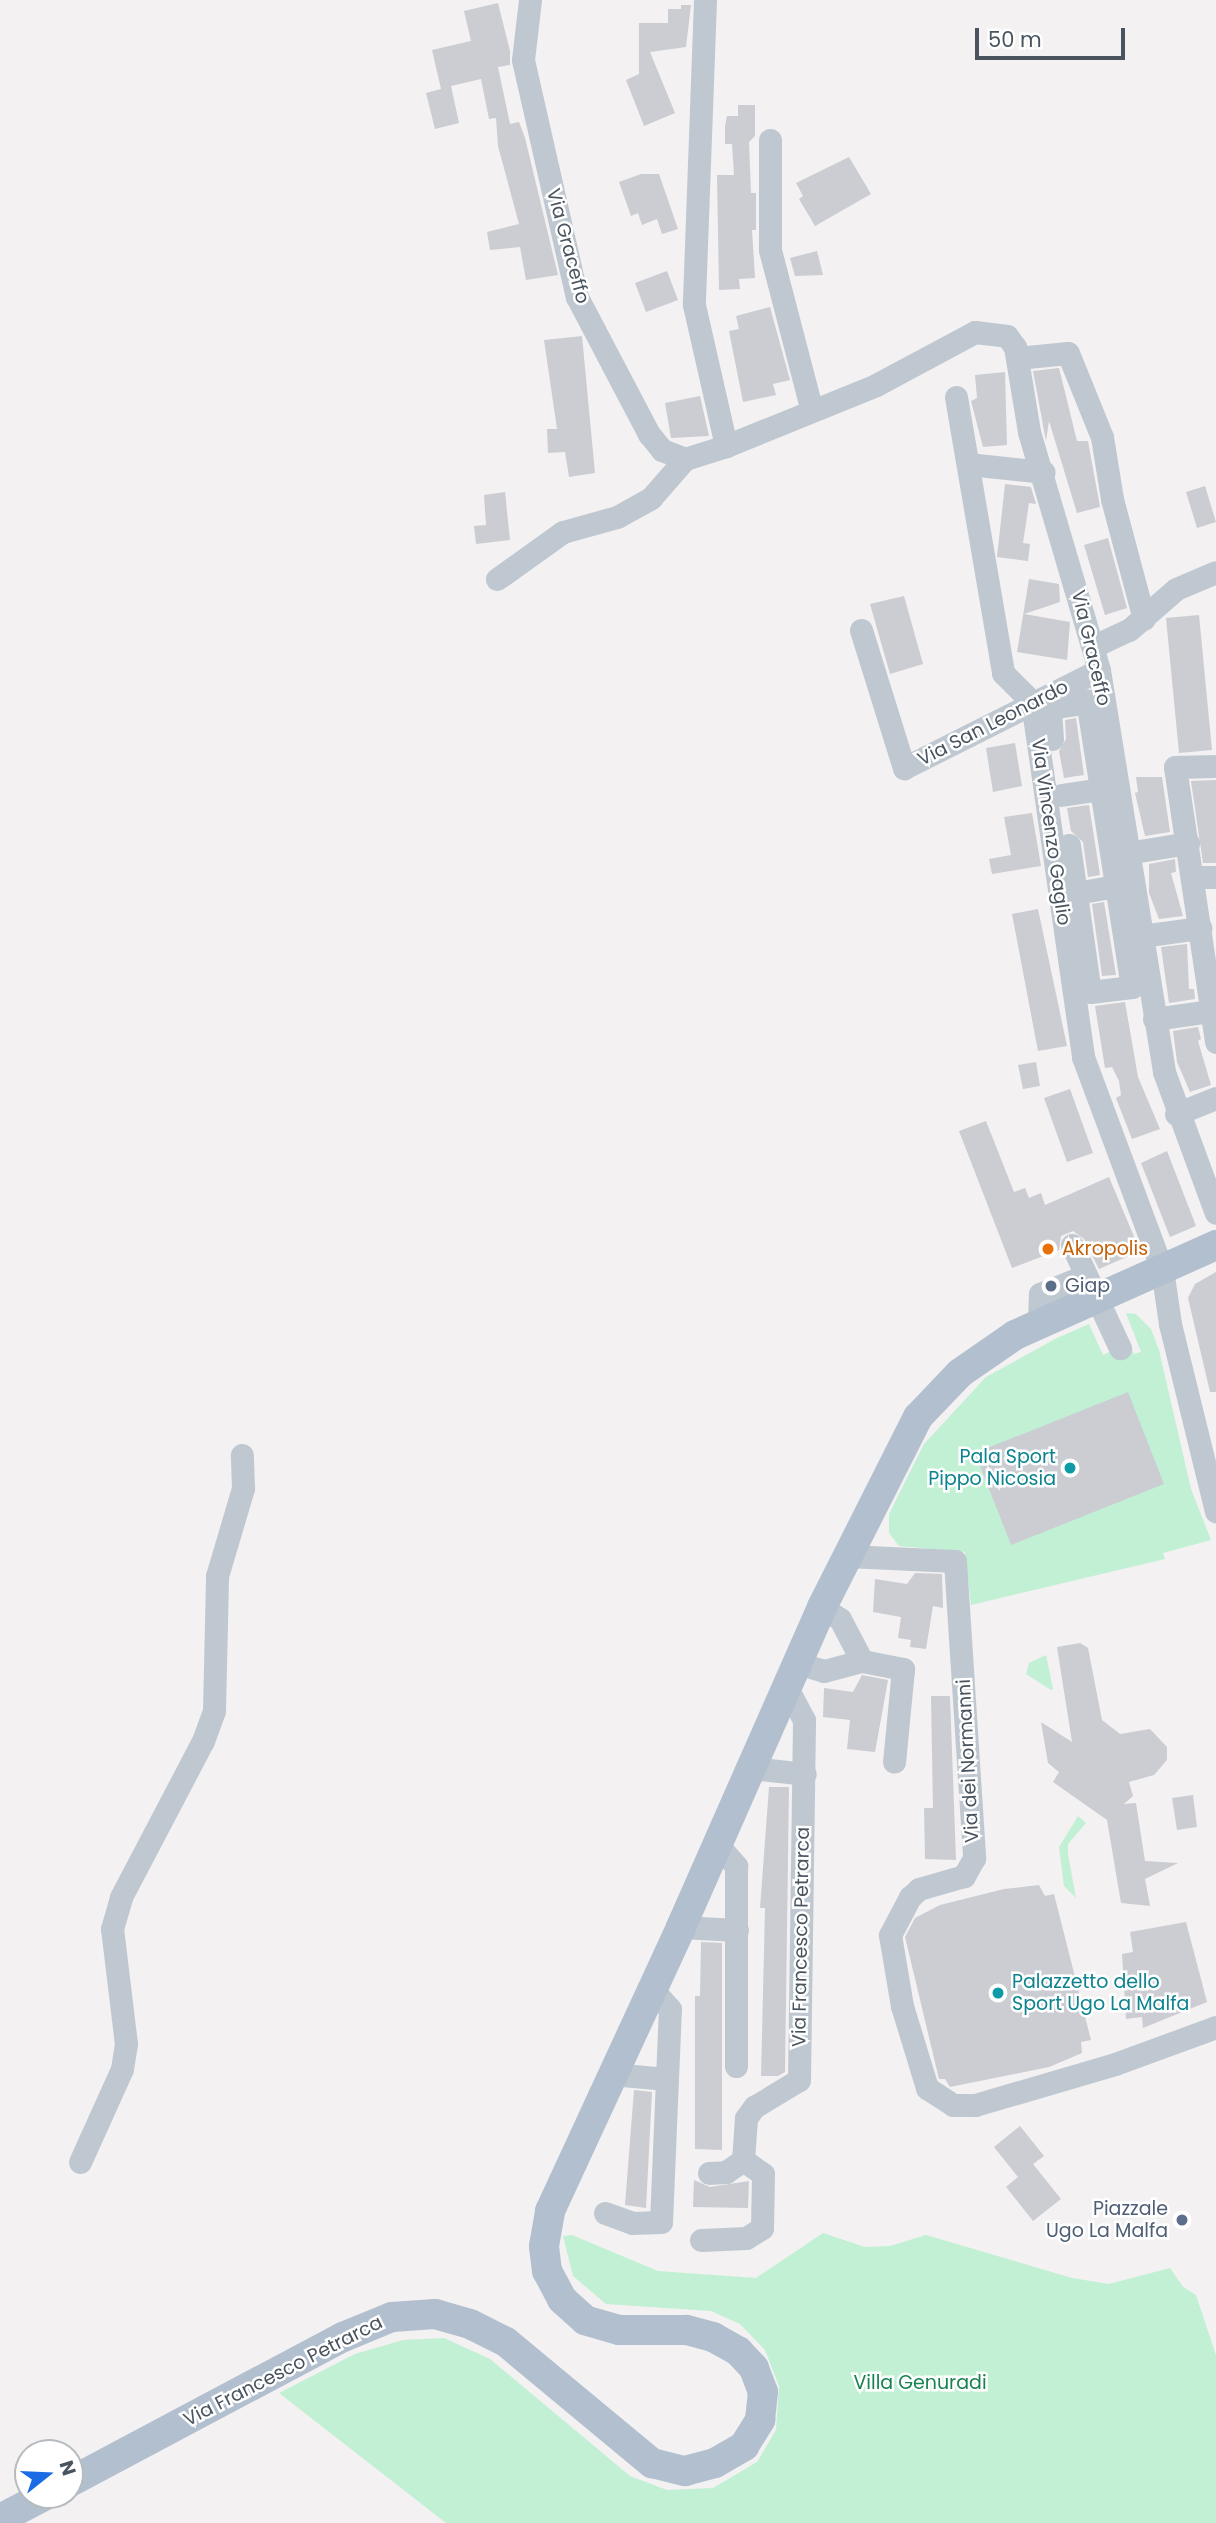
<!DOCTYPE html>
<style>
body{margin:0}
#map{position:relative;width:1216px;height:2523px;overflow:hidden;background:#f3f1f1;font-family:Poppins,sans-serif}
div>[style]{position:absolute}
.green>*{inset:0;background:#c1f0d4}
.building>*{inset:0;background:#cbcdd3}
.minor>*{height:23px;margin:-11.5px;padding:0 11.5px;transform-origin:11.5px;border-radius:11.5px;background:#bfc8d0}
.major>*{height:30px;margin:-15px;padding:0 15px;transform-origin:15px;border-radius:15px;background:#b1bfcf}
.dots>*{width:19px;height:19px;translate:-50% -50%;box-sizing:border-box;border:4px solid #fff;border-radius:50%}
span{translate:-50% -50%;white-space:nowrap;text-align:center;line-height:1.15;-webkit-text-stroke:5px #fff;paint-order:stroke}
.street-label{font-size:19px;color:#49545f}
.food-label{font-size:19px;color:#c56008}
.left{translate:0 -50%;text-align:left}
.service-label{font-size:19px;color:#4e5e75}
.right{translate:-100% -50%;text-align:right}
.culture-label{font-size:19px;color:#0d838f}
.park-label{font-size:19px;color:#188250}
.north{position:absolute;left:14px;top:2439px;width:70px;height:70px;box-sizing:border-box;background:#fff;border:2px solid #b6bbbf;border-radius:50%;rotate:72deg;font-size:19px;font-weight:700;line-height:28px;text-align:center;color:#49545f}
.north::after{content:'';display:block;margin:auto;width:24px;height:32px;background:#1a6be5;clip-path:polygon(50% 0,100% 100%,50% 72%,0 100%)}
.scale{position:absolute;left:975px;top:28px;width:150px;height:32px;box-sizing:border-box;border:4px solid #49545f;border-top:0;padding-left:9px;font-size:21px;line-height:24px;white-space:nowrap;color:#49545f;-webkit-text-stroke:5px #fff;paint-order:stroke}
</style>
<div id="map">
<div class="green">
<div style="clip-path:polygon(1126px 1313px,1136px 1314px,1151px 1329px,1159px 1350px,1191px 1489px,1211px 1540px,1163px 1553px,1165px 1559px,971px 1605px,965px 1552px,899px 1546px,889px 1533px,889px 1514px,924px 1444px,986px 1377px,1055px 1339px,1089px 1324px,1103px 1355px,1129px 1343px,1134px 1354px,1141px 1352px)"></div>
<div style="clip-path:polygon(1046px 1655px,1053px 1689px,1051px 1690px,1026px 1674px,1029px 1663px)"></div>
<div style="clip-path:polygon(1078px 1816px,1086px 1823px,1068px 1844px,1068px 1854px,1076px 1898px,1064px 1886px,1059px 1847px)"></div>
<div style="clip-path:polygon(823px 2233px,865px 2247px,890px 2246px,926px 2235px,1072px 2278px,1109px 2284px,1170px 2268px,1183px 2287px,1196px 2295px,1216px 2355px,1216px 2523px,446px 2523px,279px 2393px,355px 2354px,403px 2340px,444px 2338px,490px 2359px,630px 2476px,667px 2490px,713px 2488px,757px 2462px,776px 2430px,779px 2386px,765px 2350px,740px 2324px,711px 2311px,606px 2304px,573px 2276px,563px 2236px,572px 2235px,658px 2271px,756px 2278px)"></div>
</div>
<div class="building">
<div style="clip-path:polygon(498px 3px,510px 51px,510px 65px,498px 67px,510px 124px,519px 122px,525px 138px,558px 275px,526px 280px,520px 247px,490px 250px,487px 232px,519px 224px,498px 146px,496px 118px,489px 119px,481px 79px,451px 86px,459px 123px,435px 129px,426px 93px,441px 89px,432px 50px,471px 41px,464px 11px)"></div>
<div style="clip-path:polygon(681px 5px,691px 5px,686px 47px,650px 52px,675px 113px,644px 126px,626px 80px,639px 74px,639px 23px,668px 23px,668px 9px,681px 9px)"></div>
<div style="clip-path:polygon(738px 105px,755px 105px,755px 136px,749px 142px,751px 193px,756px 193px,756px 230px,752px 230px,755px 278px,739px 279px,740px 289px,719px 290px,717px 175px,734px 175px,732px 144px,725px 144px,725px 126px,727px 116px,738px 116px)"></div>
<div style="clip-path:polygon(849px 157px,871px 194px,815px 226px,799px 199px,803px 196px,796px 183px)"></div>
<div style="clip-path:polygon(641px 174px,659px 174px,678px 229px,662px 234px,657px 219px,642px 225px,638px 213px,631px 216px,619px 182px)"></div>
<div style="clip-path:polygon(817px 251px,823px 275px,795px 276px,790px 258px)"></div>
<div style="clip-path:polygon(667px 271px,678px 300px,646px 312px,635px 283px)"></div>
<div style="clip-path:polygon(770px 307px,790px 380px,773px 384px,776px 395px,743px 402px,729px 331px,739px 329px,736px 316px)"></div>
<div style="clip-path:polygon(582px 336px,595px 473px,569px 477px,565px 452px,548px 453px,547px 429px,557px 429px,544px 340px)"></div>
<div style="clip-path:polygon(1059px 368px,1077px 441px,1088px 441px,1100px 507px,1077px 513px,1049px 421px,1046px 441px,1033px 371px)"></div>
<div style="clip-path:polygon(1005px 372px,1007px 445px,983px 447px,971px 401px,977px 398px,975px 375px)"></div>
<div style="clip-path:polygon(700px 396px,709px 436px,671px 438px,665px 403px)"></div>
<div style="clip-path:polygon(1005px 484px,1031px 487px,1036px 504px,1029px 503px,1023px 543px,1030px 544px,1028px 561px,997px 557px)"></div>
<div style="clip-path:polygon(1205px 486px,1216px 522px,1197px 528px,1186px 492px)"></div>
<div style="clip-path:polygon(505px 492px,510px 540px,476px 544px,474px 526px,486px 525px,484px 495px)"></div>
<div style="clip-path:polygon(1108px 538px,1127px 608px,1105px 615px,1084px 545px)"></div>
<div style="clip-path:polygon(1029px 579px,1059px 584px,1060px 602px,1024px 614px,1070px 622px,1067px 660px,1017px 652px)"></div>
<div style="clip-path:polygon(904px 596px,923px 664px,890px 674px,870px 604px)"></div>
<div style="clip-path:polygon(1199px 615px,1212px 750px,1179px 753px,1166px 618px)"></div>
<div style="clip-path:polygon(1076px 718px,1084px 775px,1064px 778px,1059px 751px,1066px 739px,1065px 720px)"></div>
<div style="clip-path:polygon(1015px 743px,1022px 786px,993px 792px,986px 748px)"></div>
<div style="clip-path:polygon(1136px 777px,1162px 777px,1170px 832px,1145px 836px,1135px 793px,1138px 792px)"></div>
<div style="clip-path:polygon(1216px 780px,1216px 863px,1203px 863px,1191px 781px)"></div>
<div style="clip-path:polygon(1089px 805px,1100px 875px,1088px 877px,1083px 842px,1071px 831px,1067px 808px)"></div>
<div style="clip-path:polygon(1032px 813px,1041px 866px,992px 874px,989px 859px,1011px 855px,1004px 817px)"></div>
<div style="clip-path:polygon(1175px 859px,1176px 872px,1171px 873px,1183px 916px,1159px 919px,1149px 893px,1149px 864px)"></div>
<div style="clip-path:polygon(1104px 902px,1116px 975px,1102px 976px,1092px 904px)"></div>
<div style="clip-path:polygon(1038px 909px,1067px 1046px,1038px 1051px,1012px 914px)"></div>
<div style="clip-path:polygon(1187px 944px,1189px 989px,1194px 989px,1195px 999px,1169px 1003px,1161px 947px)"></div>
<div style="clip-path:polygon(1125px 1002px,1138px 1077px,1160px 1129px,1132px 1139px,1116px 1098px,1121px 1095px,1119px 1081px,1112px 1067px,1105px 1068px,1095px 1006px)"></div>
<div style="clip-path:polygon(1198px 1027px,1201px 1039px,1198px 1041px,1211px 1085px,1190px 1092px,1177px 1062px,1173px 1031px)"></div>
<div style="clip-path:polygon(1036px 1062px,1040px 1086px,1023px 1089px,1018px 1065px)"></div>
<div style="clip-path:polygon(1070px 1089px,1093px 1153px,1067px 1162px,1044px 1098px)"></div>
<div style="clip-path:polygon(986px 1121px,1014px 1192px,1025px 1188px,1029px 1198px,1041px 1193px,1045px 1205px,1109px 1177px,1140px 1251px,1099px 1269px,1084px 1239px,1073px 1231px,1061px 1236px,1059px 1250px,1012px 1268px,959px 1131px)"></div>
<div style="clip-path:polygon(1167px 1151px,1196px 1226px,1170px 1237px,1141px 1163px)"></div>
<div style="clip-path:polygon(1216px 1272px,1216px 1392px,1210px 1392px,1188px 1298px,1195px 1284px)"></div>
<div style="clip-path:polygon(1128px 1392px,1164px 1484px,1011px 1545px,975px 1453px)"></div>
<div style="clip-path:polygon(915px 1573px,942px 1574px,943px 1608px,933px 1606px,926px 1649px,910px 1647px,911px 1640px,898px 1638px,901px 1617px,873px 1612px,875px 1579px,907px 1584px)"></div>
<div style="clip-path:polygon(1080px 1643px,1088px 1648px,1102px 1720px,1120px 1734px,1150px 1729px,1167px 1747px,1167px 1760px,1154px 1775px,1129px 1782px,1133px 1796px,1124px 1804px,1136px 1803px,1145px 1861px,1178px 1863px,1145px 1879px,1150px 1906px,1121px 1903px,1107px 1820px,1053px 1782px,1059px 1772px,1048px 1763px,1041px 1722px,1072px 1742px,1057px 1647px)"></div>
<div style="clip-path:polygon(862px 1675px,888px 1680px,875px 1752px,847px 1749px,850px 1720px,823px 1717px,824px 1688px,853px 1692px)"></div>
<div style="clip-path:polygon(931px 1696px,950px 1696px,956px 1860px,925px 1859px,924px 1808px,933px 1808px)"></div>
<div style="clip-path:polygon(769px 1787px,789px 1787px,785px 2072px,778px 2076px,761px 2076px,765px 1908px,760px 1908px)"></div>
<div style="clip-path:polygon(1193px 1795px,1197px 1827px,1177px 1830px,1172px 1798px)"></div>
<div style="clip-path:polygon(1039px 1885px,1045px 1896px,1054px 1894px,1091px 2040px,1081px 2042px,1082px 2053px,1049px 2067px,950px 2087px,945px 2079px,939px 2079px,905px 1937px,915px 1918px,940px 1905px,1004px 1889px)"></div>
<div style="clip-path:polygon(1186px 1922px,1207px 2002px,1143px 2028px,1142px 2017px,1126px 2019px,1122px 1954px,1133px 1952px,1130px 1932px)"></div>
<div style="clip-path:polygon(701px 1942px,722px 1943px,722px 2150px,695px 2149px,695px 1996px,700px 1996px)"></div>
<div style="clip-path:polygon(634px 2090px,652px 2092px,646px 2208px,625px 2205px)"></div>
<div style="clip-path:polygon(1020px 2126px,1044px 2156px,1033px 2164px,1061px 2199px,1033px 2221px,1006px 2187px,1018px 2177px,994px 2147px)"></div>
<div style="clip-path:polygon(694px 2180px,710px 2187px,749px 2181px,748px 2208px,693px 2207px)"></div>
</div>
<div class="minor">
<div style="left:530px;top:0;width:60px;rotate:96.7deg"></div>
<div style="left:523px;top:60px;width:243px;rotate:77.2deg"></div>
<div style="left:577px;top:297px;width:155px;rotate:62.3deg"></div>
<div style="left:649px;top:434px;width:21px;rotate:51deg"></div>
<div style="left:662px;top:450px;width:25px;rotate:21deg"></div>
<div style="left:685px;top:459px;width:43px;rotate:-17.6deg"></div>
<div style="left:726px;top:446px;width:162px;rotate:-22.1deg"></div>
<div style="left:876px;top:385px;width:112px;rotate:-28.2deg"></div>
<div style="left:975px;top:332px;width:32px;rotate:7deg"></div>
<div style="left:1007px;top:336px;width:14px;rotate:54deg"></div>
<div style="left:1015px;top:347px;width:86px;rotate:80.6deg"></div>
<div style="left:1029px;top:432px;width:248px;rotate:73.6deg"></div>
<div style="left:1099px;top:670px;width:407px;rotate:80.8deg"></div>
<div style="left:1164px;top:1072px;width:150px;rotate:69.8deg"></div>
<div style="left:705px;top:0;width:305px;rotate:92.1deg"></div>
<div style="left:694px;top:305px;width:145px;rotate:77.2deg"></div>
<div style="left:770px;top:140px;width:110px;rotate:90deg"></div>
<div style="left:770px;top:250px;width:166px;rotate:75.4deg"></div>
<div style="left:1017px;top:358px;width:51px;rotate:-5.6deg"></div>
<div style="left:1068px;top:353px;width:91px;rotate:68deg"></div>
<div style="left:1102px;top:437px;width:63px;rotate:80.8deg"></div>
<div style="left:1112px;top:499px;width:124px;rotate:75.1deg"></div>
<div style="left:956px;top:397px;width:280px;rotate:80.3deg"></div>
<div style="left:1003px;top:673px;width:41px;rotate:45deg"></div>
<div style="left:1032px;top:702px;width:359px;rotate:81.8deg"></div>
<div style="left:1083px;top:1057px;width:226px;rotate:69.6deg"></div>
<div style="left:1162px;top:1269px;width:56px;rotate:81.7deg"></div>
<div style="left:1170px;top:1324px;width:193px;rotate:76.2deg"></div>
<div style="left:968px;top:464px;width:76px;rotate:6deg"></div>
<div style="left:497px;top:579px;width:81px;rotate:-35.5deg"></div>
<div style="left:563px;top:532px;width:56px;rotate:-15.5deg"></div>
<div style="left:617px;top:517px;width:39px;rotate:-29deg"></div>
<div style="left:651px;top:498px;width:52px;rotate:-48.9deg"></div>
<div style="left:861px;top:630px;width:145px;rotate:72.7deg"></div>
<div style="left:904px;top:768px;width:218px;rotate:-26.7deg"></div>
<div style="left:1094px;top:646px;width:38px;rotate:-25deg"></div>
<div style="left:1129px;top:630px;width:62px;rotate:-41.1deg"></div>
<div style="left:1176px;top:589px;width:43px;rotate:-23deg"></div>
<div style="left:1052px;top:739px;width:31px;rotate:-94deg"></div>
<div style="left:1050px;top:708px;width:54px;rotate:-8.6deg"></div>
<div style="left:1216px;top:766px;width:41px;rotate:178.6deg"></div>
<div style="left:1175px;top:767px;width:278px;rotate:81.5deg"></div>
<div style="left:1061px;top:795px;width:40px;rotate:-8.5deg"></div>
<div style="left:1069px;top:845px;width:148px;rotate:81.9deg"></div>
<div style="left:1090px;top:992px;width:42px;rotate:-6.8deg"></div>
<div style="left:1132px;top:987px;width:290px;rotate:-98.9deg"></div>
<div style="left:1127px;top:853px;width:62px;rotate:-9.3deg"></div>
<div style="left:1193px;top:877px;width:23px"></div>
<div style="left:1076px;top:893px;width:41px;rotate:-9.9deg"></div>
<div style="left:1141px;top:936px;width:60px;rotate:-7.7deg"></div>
<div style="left:1154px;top:1019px;width:58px;rotate:-8deg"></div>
<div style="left:1176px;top:1114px;width:43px;rotate:-21.8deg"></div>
<div style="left:1072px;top:1245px;width:114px;rotate:65deg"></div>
<div style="left:1039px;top:1321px;width:27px;rotate:-88deg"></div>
<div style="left:1040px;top:1294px;width:48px;rotate:-22.2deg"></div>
<div style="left:847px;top:1556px;width:108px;rotate:2.7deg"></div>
<div style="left:955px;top:1561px;width:298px;rotate:86.3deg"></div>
<div style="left:974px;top:1858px;width:21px;rotate:119deg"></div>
<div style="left:964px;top:1876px;width:47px;rotate:163.9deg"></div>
<div style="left:919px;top:1889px;width:12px;rotate:138deg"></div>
<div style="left:910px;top:1897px;width:43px;rotate:117.8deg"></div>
<div style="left:890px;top:1935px;width:72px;rotate:80.4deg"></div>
<div style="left:902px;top:2006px;width:86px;rotate:73deg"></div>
<div style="left:927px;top:2088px;width:31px;rotate:33deg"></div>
<div style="left:953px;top:2105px;width:22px"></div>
<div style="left:975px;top:2105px;width:146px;rotate:-16.3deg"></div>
<div style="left:1115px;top:2064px;width:108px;rotate:-20.1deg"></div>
<div style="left:822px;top:1607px;width:22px;rotate:34deg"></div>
<div style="left:840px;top:1619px;width:47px;rotate:62.4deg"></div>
<div style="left:862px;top:1661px;width:42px;rotate:11deg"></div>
<div style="left:903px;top:1669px;width:93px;rotate:95.5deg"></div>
<div style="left:798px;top:1663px;width:27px;rotate:17deg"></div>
<div style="left:824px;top:1671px;width:39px;rotate:-15deg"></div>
<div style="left:751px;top:1768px;width:54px;rotate:6.3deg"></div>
<div style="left:718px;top:1845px;width:28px;rotate:49deg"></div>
<div style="left:736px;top:1866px;width:200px;rotate:90deg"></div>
<div style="left:681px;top:1927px;width:56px;rotate:3.1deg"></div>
<div style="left:611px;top:2074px;width:56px;rotate:5.1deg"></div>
<div style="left:743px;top:2160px;width:42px;rotate:-85.9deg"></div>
<div style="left:746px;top:2118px;width:14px;rotate:-54deg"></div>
<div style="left:754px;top:2107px;width:52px;rotate:-31deg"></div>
<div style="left:799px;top:2080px;width:360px;rotate:-89.2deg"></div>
<div style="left:804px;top:1720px;width:36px;rotate:-118deg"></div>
<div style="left:80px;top:2162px;width:102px;rotate:-65.7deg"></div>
<div style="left:122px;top:2069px;width:25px;rotate:-81deg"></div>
<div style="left:126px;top:2044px;width:116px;rotate:-96.9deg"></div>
<div style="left:112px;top:1929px;width:33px;rotate:-74deg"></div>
<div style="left:121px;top:1897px;width:176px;rotate:-62.3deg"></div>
<div style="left:203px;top:1741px;width:32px;rotate:-70deg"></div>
<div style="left:214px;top:1711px;width:135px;rotate:-88.7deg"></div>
<div style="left:217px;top:1576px;width:92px;rotate:-73.5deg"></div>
<div style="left:243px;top:1488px;width:33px;rotate:-92deg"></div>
<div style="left:709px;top:2173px;width:17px;rotate:-3deg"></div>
<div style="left:726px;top:2172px;width:21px;rotate:-35deg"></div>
<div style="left:605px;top:2213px;width:29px;rotate:20deg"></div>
<div style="left:632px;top:2223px;width:29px;rotate:-2deg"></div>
<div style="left:661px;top:2222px;width:213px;rotate:-87.6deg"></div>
<div style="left:670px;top:2009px;width:27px;rotate:-132deg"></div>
<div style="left:701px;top:2240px;width:45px;rotate:-2.5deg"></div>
<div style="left:746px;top:2238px;width:19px;rotate:-32deg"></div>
<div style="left:762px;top:2228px;width:54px;rotate:-88.9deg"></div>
<div style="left:763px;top:2174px;width:24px;rotate:-145deg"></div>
</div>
<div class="major">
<div style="left:70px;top:2482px;width:309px;rotate:-28deg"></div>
<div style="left:343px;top:2337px;width:53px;rotate:-22.2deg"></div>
<div style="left:392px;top:2317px;width:43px;rotate:-4deg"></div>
<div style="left:435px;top:2314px;width:36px;rotate:16deg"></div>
<div style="left:470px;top:2324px;width:40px;rotate:26.6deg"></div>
<div style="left:506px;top:2342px;width:190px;rotate:39.7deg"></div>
<div style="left:652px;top:2463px;width:34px;rotate:14deg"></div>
<div style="left:685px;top:2471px;width:31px;rotate:-15deg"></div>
<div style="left:715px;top:2463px;width:34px;rotate:-30deg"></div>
<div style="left:744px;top:2446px;width:31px;rotate:-58deg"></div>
<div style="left:760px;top:2420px;width:28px;rotate:-84deg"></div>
<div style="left:763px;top:2392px;width:26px;rotate:-111deg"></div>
<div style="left:754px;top:2368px;width:23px;rotate:-133deg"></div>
<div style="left:738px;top:2351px;width:29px;rotate:-151deg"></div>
<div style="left:713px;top:2337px;width:28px;rotate:-165deg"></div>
<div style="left:686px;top:2330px;width:67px;rotate:180deg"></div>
<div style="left:619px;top:2330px;width:35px;rotate:-164deg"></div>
<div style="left:585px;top:2320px;width:31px;rotate:-138deg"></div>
<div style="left:562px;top:2299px;width:32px;rotate:-118deg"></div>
<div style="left:547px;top:2271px;width:25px;rotate:-97deg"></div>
<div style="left:544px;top:2246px;width:36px;rotate:-80deg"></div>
<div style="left:550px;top:2211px;width:313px;rotate:-65.2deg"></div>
<div style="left:681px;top:1927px;width:350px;rotate:-66.2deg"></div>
<div style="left:822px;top:1607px;width:213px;rotate:-63.2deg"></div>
<div style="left:918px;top:1417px;width:61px;rotate:-46.3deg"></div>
<div style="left:960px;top:1373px;width:67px;rotate:-34.6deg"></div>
<div style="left:1015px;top:1335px;width:220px;rotate:-24.1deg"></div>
<div style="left:0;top:2519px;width:52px;rotate:-27.6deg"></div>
</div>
<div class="dots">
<div style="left:1048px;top:1249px;background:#e8710a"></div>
<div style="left:1051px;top:1286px;background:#5c6f8a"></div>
<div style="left:1070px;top:1468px;background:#0f9aa8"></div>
<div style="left:998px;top:1993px;background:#0f9aa8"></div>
<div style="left:1182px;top:2220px;background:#5c6f8a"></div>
</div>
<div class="street-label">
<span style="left:568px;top:246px;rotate:75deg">Via Graceffo</span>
<span style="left:1091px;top:648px;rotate:77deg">Via Graceffo</span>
<span style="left:993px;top:723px;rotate:-27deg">Via San Leonardo</span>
<span style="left:1051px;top:832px;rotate:82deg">Via Vincenzo Gaglio</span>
<span style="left:968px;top:1761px;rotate:-93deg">Via dei Normanni</span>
<span style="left:801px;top:1937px;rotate:-89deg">Via Francesco Petrarca</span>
<span style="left:283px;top:2371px;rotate:-27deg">Via Francesco Petrarca</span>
</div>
<div class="food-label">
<span class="left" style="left:1062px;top:1249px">Akropolis</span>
</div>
<div class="service-label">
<span class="left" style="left:1065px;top:1286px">Giap</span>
<span class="right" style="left:1168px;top:2220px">Piazzale<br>Ugo La Malfa</span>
</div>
<div class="culture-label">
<span class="right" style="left:1056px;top:1468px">Pala Sport<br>Pippo Nicosia</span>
<span class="left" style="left:1012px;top:1993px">Palazzetto dello<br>Sport Ugo La Malfa</span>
</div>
<div class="park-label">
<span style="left:920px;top:2383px">Villa Genuradi</span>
</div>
<div class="north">N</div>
<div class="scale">50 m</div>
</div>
